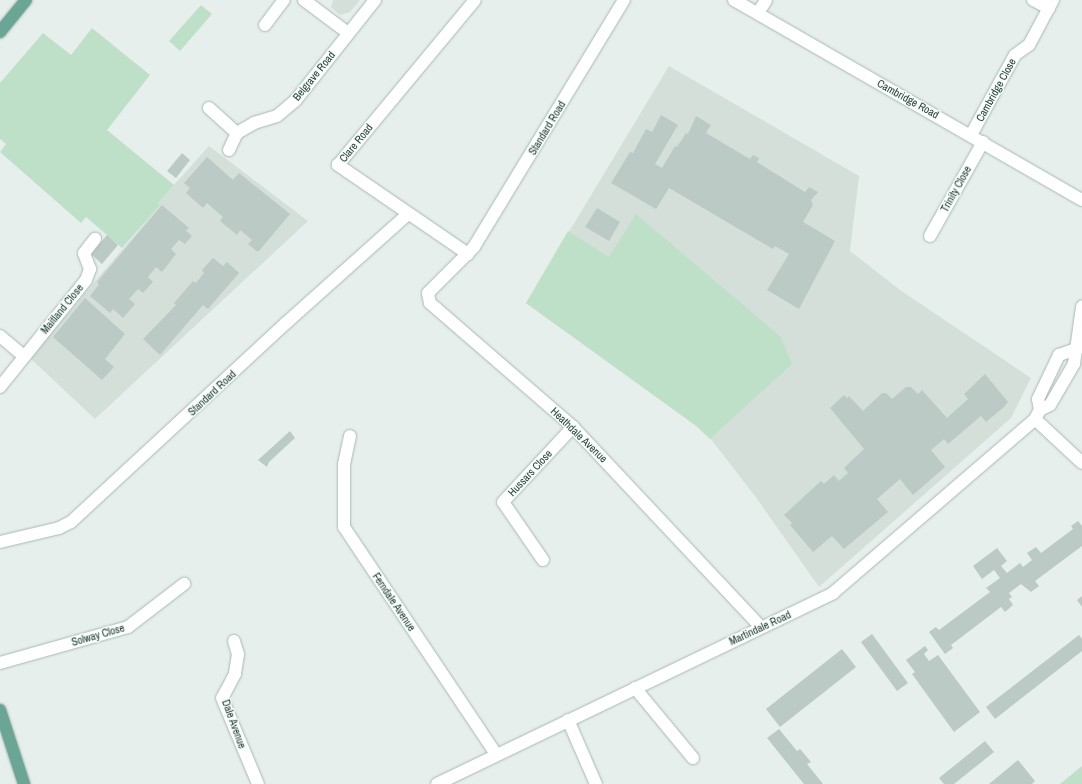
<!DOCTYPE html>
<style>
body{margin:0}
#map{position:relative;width:1082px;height:784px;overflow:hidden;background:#e6efeb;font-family:"Archivo Narrow",sans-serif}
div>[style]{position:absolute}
.built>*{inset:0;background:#d4dfda}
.green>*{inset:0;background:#bfe0c8}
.building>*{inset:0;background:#bbcac4}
.roads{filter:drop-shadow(0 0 1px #a8b8b2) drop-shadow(0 0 1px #a8b8b2)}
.minor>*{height:12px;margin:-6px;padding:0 6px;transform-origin:6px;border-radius:6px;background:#fff}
.primary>*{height:12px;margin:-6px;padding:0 6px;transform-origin:6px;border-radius:6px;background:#6aa596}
span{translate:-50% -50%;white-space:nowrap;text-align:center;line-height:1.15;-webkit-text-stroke:3px #f7fbf9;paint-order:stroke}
.street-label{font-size:11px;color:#24423a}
</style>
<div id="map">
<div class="built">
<div style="clip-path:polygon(333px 0,360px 0,350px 12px,340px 15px,331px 7px)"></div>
<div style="clip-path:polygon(669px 66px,859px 176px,850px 251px,900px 290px,1031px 378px,1011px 418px,819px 587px,755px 496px,710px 438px,695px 425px,526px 303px)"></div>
<div style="clip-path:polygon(209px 146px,308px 221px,95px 419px,30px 358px,160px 205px,158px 203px,174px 185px)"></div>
</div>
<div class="green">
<div style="clip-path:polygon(201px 5px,212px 14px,180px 51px,169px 41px)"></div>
<div style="clip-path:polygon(92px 28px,150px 75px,107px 130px,174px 185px,158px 203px,160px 205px,122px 248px,86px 217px,81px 223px,0 152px,6px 144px,0 139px,0 83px,43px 33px,71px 55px)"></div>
<div style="clip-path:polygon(636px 214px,781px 337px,792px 364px,710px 439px,695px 425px,526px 303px,568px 231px,609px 257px)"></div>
<div style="clip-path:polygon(1082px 766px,1082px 784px,1060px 784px)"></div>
</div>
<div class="building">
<div style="clip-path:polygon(661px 115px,678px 125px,655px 164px,662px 168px,675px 146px,677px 147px,686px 133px,688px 134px,696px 116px,711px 125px,706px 133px,750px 159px,753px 155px,759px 158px,757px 162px,805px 192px,809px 187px,818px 192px,811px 200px,813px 205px,803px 222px,835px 241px,799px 309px,767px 290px,789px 254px,775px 246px,773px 249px,669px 188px,656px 209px,611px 183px,630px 152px,633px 153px,646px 129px,652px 132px)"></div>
<div style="clip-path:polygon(182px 153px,190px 160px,176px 178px,167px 171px)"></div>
<div style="clip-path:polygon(207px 157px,233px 180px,239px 173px,290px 214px,258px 252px,248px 244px,252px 240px,240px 230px,237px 235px,220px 221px,223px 217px,207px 203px,203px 208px,186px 193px,190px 188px,184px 183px)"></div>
<div style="clip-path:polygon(162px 205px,189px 228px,186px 231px,192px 236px,185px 244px,179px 240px,171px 249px,176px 254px,162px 272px,156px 267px,148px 277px,153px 282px,143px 293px,138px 289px,129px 299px,135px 304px,123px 318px,113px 309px,110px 313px,90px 296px,99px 284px,97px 282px)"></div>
<div style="clip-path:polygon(597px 208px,620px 222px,609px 241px,585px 227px)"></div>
<div style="clip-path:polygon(107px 235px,118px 245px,102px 264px,91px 254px)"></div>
<div style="clip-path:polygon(213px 258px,223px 266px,227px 262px,239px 273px,208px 309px,203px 305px,160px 355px,143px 339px,176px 305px,174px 303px,193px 281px,196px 283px,204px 273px,202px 270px)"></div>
<div style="clip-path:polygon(85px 298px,125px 334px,105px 359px,114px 367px,102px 380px,53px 337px)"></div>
<div style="clip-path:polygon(985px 374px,1008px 402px,1004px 407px,986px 422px,981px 416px,948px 444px,944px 439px,931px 450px,945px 467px,913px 495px,900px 479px,877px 499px,888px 512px,844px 549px,832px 536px,813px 552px,790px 525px,792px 523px,784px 515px,821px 481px,824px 484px,834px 475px,839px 481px,848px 473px,844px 468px,864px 449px,830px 408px,844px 395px,847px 398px,849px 396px,863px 411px,882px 393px,886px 393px,892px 399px,906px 387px,911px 387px,918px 394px,922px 390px,947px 418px,968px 399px,964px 394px)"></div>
<div style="clip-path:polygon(290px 431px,295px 438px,269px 462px,267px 467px,258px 460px)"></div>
<div style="clip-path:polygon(1078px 521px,1082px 526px,1082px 546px,1035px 581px,1039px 586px,1031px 592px,1021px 584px,1009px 593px,1012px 597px,1009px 599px,1013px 605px,1005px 612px,1001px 607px,951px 645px,953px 648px,945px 654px,929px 632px,936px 627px,939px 630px,990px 592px,986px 588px,1000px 578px,994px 570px,982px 579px,973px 566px,997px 548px,1007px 561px,1001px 566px,1007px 573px,1020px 563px,1023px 567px,1032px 560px,1027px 553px,1036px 547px,1041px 553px,1073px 529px,1071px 526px)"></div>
<div style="clip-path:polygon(1082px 596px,1082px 607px,1077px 600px)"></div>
<div style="clip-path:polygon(872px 634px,908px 683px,897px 691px,861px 642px)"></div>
<div style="clip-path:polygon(1079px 635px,1082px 639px,1082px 651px,995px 719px,986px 707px)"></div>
<div style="clip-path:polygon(925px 646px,928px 650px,924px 654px,929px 661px,938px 655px,980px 712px,954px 732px,912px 674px,915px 672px,906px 660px)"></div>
<div style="clip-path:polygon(842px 649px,856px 667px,780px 727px,766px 709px)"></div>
<div style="clip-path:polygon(779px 729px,797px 751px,800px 749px,811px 762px,807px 764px,823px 784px,804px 784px,767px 738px)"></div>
<div style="clip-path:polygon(985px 741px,994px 752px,954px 784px,944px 784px,939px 778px)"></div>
<div style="clip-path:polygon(1018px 760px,1035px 781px,1032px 784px,989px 784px)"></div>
</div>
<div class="roads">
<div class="minor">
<div style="left:304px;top:0;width:55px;rotate:36.9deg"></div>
<div style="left:624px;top:0;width:289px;rotate:121.3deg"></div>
<div style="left:474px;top:247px;width:65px;rotate:135deg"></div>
<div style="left:428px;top:293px;width:10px;rotate:79deg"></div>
<div style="left:430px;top:303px;width:189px;rotate:40.9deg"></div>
<div style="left:573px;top:427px;width:274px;rotate:46.8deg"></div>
<div style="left:734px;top:0;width:401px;rotate:29.9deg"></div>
<div style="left:1033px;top:0;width:18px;rotate:27deg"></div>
<div style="left:758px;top:13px;width:15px;rotate:-58deg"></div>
<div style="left:265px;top:25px;width:31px;rotate:-53deg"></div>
<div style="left:209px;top:108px;width:38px;rotate:42deg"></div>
<div style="left:971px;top:135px;width:91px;rotate:-61.2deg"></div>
<div style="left:1015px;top:55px;width:17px;rotate:-36deg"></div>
<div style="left:1029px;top:45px;width:51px;rotate:-61.9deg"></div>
<div style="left:229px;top:150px;width:19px;rotate:-65deg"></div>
<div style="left:237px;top:133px;width:20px;rotate:-30deg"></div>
<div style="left:254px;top:123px;width:24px;rotate:-17deg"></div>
<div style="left:277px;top:116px;width:23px;rotate:-40deg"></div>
<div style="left:295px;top:101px;width:129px;rotate:-51.6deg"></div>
<div style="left:930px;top:236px;width:108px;rotate:-60.6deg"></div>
<div style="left:468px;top:254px;width:158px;rotate:-145.6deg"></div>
<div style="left:338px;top:165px;width:214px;rotate:-50.3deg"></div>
<div style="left:0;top:336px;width:30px;rotate:40deg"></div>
<div style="left:0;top:387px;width:137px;rotate:-51.2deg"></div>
<div style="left:86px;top:280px;width:12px;rotate:-70deg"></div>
<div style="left:90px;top:269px;width:17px;rotate:-111deg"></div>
<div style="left:84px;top:253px;width:18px;rotate:-52deg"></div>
<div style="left:1040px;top:410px;width:11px;rotate:-27deg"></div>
<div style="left:1050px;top:405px;width:48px;rotate:-59.7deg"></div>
<div style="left:1074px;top:364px;width:58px;rotate:-82deg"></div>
<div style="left:1035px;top:419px;width:64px;rotate:43.1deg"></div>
<div style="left:350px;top:436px;width:29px;rotate:102deg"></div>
<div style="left:344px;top:464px;width:63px;rotate:90deg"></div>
<div style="left:344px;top:527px;width:273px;rotate:56.2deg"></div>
<div style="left:0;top:542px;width:61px;rotate:-13.3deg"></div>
<div style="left:59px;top:528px;width:13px;rotate:-27deg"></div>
<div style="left:71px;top:522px;width:293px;rotate:-42.8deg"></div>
<div style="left:286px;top:323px;width:164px;rotate:-41.8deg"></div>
<div style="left:543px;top:560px;width:70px;rotate:-124.6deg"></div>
<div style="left:503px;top:502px;width:103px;rotate:-47deg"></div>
<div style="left:234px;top:641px;width:14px;rotate:73deg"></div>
<div style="left:238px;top:654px;width:20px;rotate:99deg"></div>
<div style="left:235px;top:674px;width:27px;rotate:118deg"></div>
<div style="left:222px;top:698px;width:93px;rotate:67.3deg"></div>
<div style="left:0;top:663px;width:133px;rotate:-15.7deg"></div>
<div style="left:128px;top:627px;width:71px;rotate:-37.5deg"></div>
<div style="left:635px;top:688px;width:91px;rotate:50.4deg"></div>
<div style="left:568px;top:720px;width:70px;rotate:66.4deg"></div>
<div style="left:437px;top:784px;width:440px;rotate:-25.7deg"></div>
<div style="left:833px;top:593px;width:267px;rotate:-40.7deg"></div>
<div style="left:1035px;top:419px;width:10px;rotate:-61deg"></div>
<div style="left:1040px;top:410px;width:11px;rotate:-100deg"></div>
<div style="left:1038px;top:399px;width:49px;rotate:-64.5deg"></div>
<div style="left:1059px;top:355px;width:24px;rotate:-19deg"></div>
</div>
<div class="primary">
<div style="left:0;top:32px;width:41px;rotate:-50.9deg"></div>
<div style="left:0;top:710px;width:78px;rotate:72deg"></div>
</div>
</div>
<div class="street-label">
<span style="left:314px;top:76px;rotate:-51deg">Belgrave Road</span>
<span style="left:996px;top:90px;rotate:-61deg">Cambridge Close</span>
<span style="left:908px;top:99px;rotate:29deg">Cambridge Road</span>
<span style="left:547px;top:128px;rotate:-59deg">Standard Road</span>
<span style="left:356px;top:143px;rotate:-51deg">Clare Road</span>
<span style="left:956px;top:189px;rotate:-61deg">Trinity Close</span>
<span style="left:62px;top:309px;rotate:-51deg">Maitland Close</span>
<span style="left:212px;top:393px;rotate:-43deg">Standard Road</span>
<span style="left:579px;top:435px;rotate:44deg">Heathdale Avenue</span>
<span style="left:530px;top:473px;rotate:-47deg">Hussars Close</span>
<span style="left:394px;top:602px;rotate:56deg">Ferndale Avenue</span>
<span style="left:760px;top:628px;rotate:-25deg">Martindale Road</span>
<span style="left:98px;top:635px;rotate:-16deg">Solway Close</span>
<span style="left:234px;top:724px;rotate:70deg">Dale Avenue</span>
</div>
</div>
